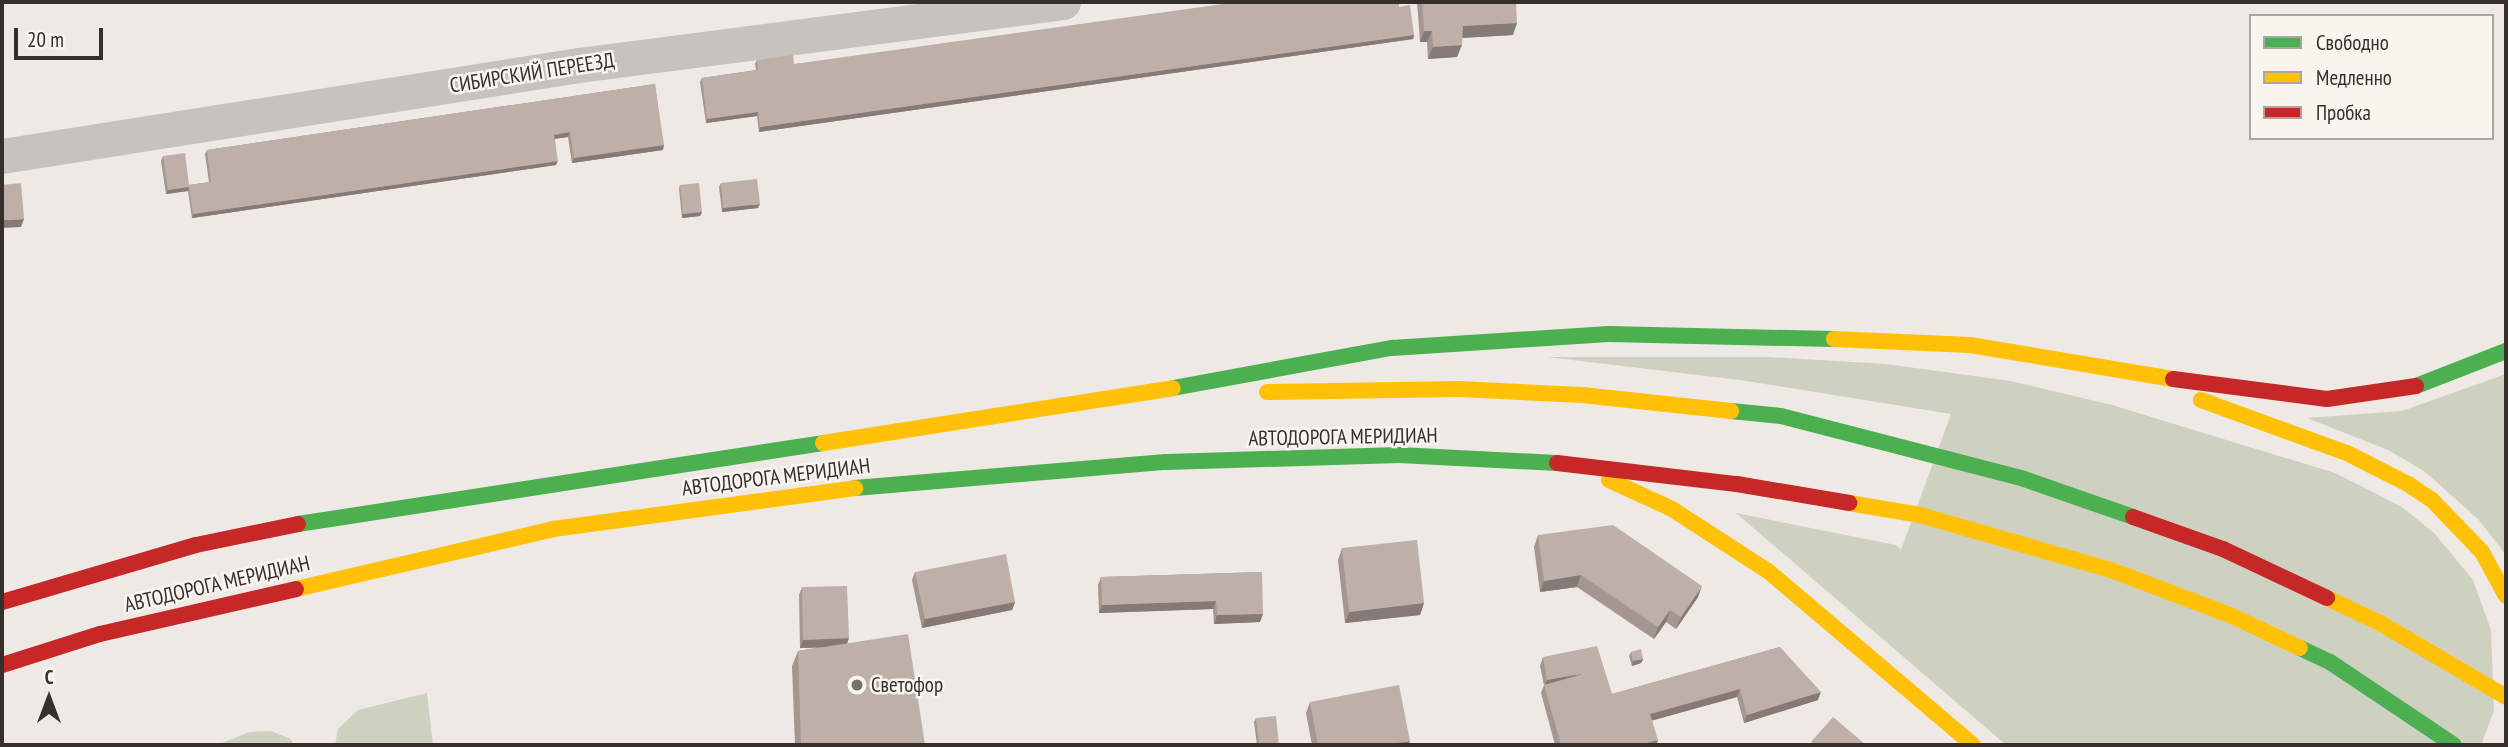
<!DOCTYPE html>
<meta charset="utf-8">
<style>
body{margin:0}
#map{position:relative;width:2508px;height:747px;overflow:hidden;background:#eee9e4;font-family:"PT Sans Narrow",sans-serif}
div>[style]{position:absolute}
.green>*{inset:0;background:#cfd1c0}
.street>*{height:35px;margin:-17.5px;padding:0 17.5px;transform-origin:17.5px;border-radius:17.5px;background:#c7c2bd}
.fast>*{height:16px;margin:-8px;padding:0 8px;transform-origin:8px;border-radius:8px;background:#4caf50}
.slow>*{height:16px;margin:-8px;padding:0 8px;transform-origin:8px;border-radius:8px;background:#ffc107}
.jam>*{height:16px;margin:-8px;padding:0 8px;transform-origin:8px;border-radius:8px;background:#c62828}
.wall>*{inset:0;background:#a49691}
.shaded-wall>*{inset:0;background:#867a76}
.building>*{inset:0;background:#bfafa9}
.dots>*{width:19px;height:19px;translate:-50% -50%;box-sizing:border-box;border:4px solid #f9f4ee;border-radius:50%}
span{translate:-50% -50%;white-space:nowrap;text-align:center;line-height:1.15;-webkit-text-stroke:5px #f9f4ee;paint-order:stroke}
.street-label{font-size:21px;color:#372f2c}
.poi-label{font-size:21px;color:#372f2c}
.left{translate:0 -50%;text-align:left}
.frame{position:absolute;inset:0;border:4px solid #372f2c;pointer-events:none}
.legend{position:absolute;left:2249px;top:14px;width:245px;height:126px;box-sizing:border-box;background:#f9f4ee;border:2px solid #aba5a0;margin:0;padding:9px 12px;list-style:none;font-size:21px;color:#372f2c}
.legend li{display:flex;align-items:center;gap:14px;height:35px}
.legend b{width:35px;border:2px solid #aba5a0}
.north{position:absolute;left:14px;top:663px;width:70px;height:70px;-webkit-text-stroke:5px #f9f4ee;paint-order:stroke;rotate:0deg;font-size:19px;font-weight:700;line-height:28px;text-align:center;color:#372f2c}
.north::after{content:'';display:block;margin:auto;width:24px;height:32px;background:#372f2c;clip-path:polygon(50% 0,100% 100%,50% 72%,0 100%)}
.scale{position:absolute;left:14px;top:28px;width:89px;height:32px;box-sizing:border-box;border:4px solid #372f2c;border-top:0;padding-left:9px;font-size:21px;line-height:24px;white-space:nowrap;color:#372f2c;-webkit-text-stroke:5px #f9f4ee;paint-order:stroke}
</style>
<div id="map">
<div class="green">
<div style="clip-path:polygon(1547px 357px,1769px 357px,1886px 364px,2011px 381px,2112px 405px,2335px 473px,2402px 507px,2434px 533px,2473px 580px,2491px 630px,2494px 711px,2481px 745px,2006px 745px,1736px 513px,1896px 545px,1901px 550px,1951px 414px,1740px 380px)"></div>
<div style="clip-path:polygon(2506px 374px,2506px 555px,2478px 519px,2424px 471px,2388px 450px,2307px 418px,2402px 411px)"></div>
<div style="clip-path:polygon(427px 693px,433px 745px,335px 745px,338px 729px,358px 710px)"></div>
<div style="clip-path:polygon(271px 731px,291px 739px,294px 745px,217px 745px,249px 732px)"></div>
</div>
<div class="street">
<div style="left:2px;top:156px;width:584px;rotate:-8.96deg"></div>
<div style="left:579px;top:65px;width:488px;rotate:-7.4deg"></div>
</div>
<div class="fast">
<div style="left:2416px;top:386px;width:97px;rotate:-21.3deg"></div>
<div style="left:1173px;top:388px;width:223px;rotate:-10.4deg"></div>
<div style="left:1392px;top:348px;width:217px;rotate:-3.7deg"></div>
<div style="left:1609px;top:334px;width:225px;rotate:1.3deg"></div>
<div style="left:1731px;top:411px;width:50px;rotate:5.7deg"></div>
<div style="left:1781px;top:416px;width:251px;rotate:14.5deg"></div>
<div style="left:2024px;top:479px;width:115px;rotate:19.2deg"></div>
<div style="left:855px;top:488px;width:312px;rotate:-4.8deg"></div>
<div style="left:1166px;top:462px;width:233px;rotate:-1.7deg"></div>
<div style="left:1399px;top:455px;width:158px;rotate:2.9deg"></div>
<div style="left:298px;top:524px;width:531px;rotate:-8.77deg"></div>
<div style="left:2300px;top:648px;width:33px;rotate:25deg"></div>
<div style="left:2330px;top:662px;width:149px;rotate:33.8deg"></div>
</div>
<div class="slow">
<div style="left:1834px;top:339px;width:136px;rotate:2.5deg"></div>
<div style="left:1970px;top:345px;width:206px;rotate:9.5deg"></div>
<div style="left:1267px;top:392px;width:192px;rotate:-0.9deg"></div>
<div style="left:1459px;top:389px;width:123px;rotate:2.8deg"></div>
<div style="left:1582px;top:395px;width:150px;rotate:6.1deg"></div>
<div style="left:2201px;top:400px;width:155px;rotate:20deg"></div>
<div style="left:2347px;top:453px;width:68px;rotate:26.9deg"></div>
<div style="left:2408px;top:484px;width:29px;rotate:34deg"></div>
<div style="left:2432px;top:500px;width:72px;rotate:46.1deg"></div>
<div style="left:2482px;top:552px;width:50px;rotate:61.4deg"></div>
<div style="left:823px;top:443px;width:354px;rotate:-8.9deg"></div>
<div style="left:1609px;top:480px;width:69px;rotate:24.7deg"></div>
<div style="left:1672px;top:509px;width:114px;rotate:32.9deg"></div>
<div style="left:1768px;top:571px;width:269px;rotate:40.3deg"></div>
<div style="left:1849px;top:503px;width:72px;rotate:9.6deg"></div>
<div style="left:1920px;top:515px;width:199px;rotate:16.1deg"></div>
<div style="left:2111px;top:570px;width:129px;rotate:20.8deg"></div>
<div style="left:2232px;top:616px;width:75px;rotate:25.2deg"></div>
<div style="left:296px;top:589px;width:264px;rotate:-13.1deg"></div>
<div style="left:553px;top:529px;width:305px;rotate:-7.7deg"></div>
<div style="left:2327px;top:598px;width:59px;rotate:25.3deg"></div>
<div style="left:2380px;top:623px;width:146px;rotate:30.4deg"></div>
</div>
<div class="jam">
<div style="left:2173px;top:379px;width:155px;rotate:7.4deg"></div>
<div style="left:2327px;top:399px;width:90px;rotate:-8.3deg"></div>
<div style="left:1557px;top:463px;width:181px;rotate:6.7deg"></div>
<div style="left:1737px;top:484px;width:114px;rotate:9.6deg"></div>
<div style="left:2133px;top:517px;width:96px;rotate:19.6deg"></div>
<div style="left:2223px;top:549px;width:115px;rotate:25.2deg"></div>
<div style="left:2px;top:602px;width:202px;rotate:-16.4deg"></div>
<div style="left:196px;top:545px;width:104px;rotate:-11.6deg"></div>
<div style="left:2px;top:665px;width:103px;rotate:-17.6deg"></div>
<div style="left:100px;top:634px;width:201px;rotate:-12.9deg"></div>
</div>
<div class="wall">
<div style="clip-path:polygon(1417px 2px,1516px 2px,1513px 35px,1462px 38px,1457px 57px,1428px 59px,1427px 42px,1420px 42px)"></div>
<div style="clip-path:polygon(1399px 7px,1414px 35px,1413px 39px,759px 132px,757px 116px,706px 123px,700px 82px,702px 78px,756px 70px,755px 64px,757px 60px,794px 64px)"></div>
<div style="clip-path:polygon(655px 84px,663px 150px,572px 163px,568px 137px,555px 139px,556px 165px,192px 218px,188px 191px,166px 194px,161px 161px,163px 156px,189px 185px,209px 182px,205px 154px,207px 150px)"></div>
<div style="clip-path:polygon(721px 183px,758px 208px,722px 212px,719px 187px)"></div>
<div style="clip-path:polygon(680px 185px,702px 212px,700px 216px,682px 218px,679px 189px)"></div>
<div style="clip-path:polygon(1538px 535px,1698px 597px,1676px 629px,1666px 622px,1654px 639px,1577px 587px,1540px 592px,1534px 547px)"></div>
<div style="clip-path:polygon(1342px 548px,1424px 603px,1420px 615px,1345px 623px,1338px 560px)"></div>
<div style="clip-path:polygon(915px 572px,1015px 602px,1012px 610px,922px 628px,912px 580px)"></div>
<div style="clip-path:polygon(1262px 572px,1260px 622px,1214px 624px,1213px 609px,1099px 613px,1098px 585px,1101px 577px)"></div>
<div style="clip-path:polygon(802px 587px,847px 643px,925px 745px,795px 745px,792px 666px,798px 651px,821px 647px,800px 648px,799px 595px)"></div>
<div style="clip-path:polygon(1780px 647px,1818px 700px,1744px 723px,1737px 697px,1652px 720px,1656px 745px,1555px 745px,1541px 693px,1544px 685px,1540px 666px,1543px 657px,1612px 694px)"></div>
<div style="clip-path:polygon(1631px 652px,1643px 659px,1641px 663px,1632px 666px,1629px 656px)"></div>
<div style="clip-path:polygon(1310px 702px,1408px 745px,1312px 745px,1306px 713px)"></div>
<div style="clip-path:polygon(1256px 718px,1279px 745px,1257px 745px,1254px 722px)"></div>
</div>
<div class="shaded-wall">
<div style="clip-path:polygon(1517px 23px,1513px 35px,1459px 38px,1463px 26px)"></div>
<div style="clip-path:polygon(1424px 31px,1432px 31px,1427px 42px,1420px 42px)"></div>
<div style="clip-path:polygon(1414px 35px,1413px 39px,759px 132px,760px 127px)"></div>
<div style="clip-path:polygon(1462px 45px,1457px 57px,1428px 59px,1433px 47px)"></div>
<div style="clip-path:polygon(758px 112px,757px 116px,706px 123px,707px 119px)"></div>
<div style="clip-path:polygon(570px 132px,568px 137px,552px 139px,554px 135px)"></div>
<div style="clip-path:polygon(664px 145px,663px 150px,572px 163px,574px 158px)"></div>
<div style="clip-path:polygon(558px 161px,556px 165px,192px 218px,193px 214px)"></div>
<div style="clip-path:polygon(189px 187px,188px 191px,166px 194px,168px 190px)"></div>
<div style="clip-path:polygon(760px 204px,758px 208px,722px 212px,723px 208px)"></div>
<div style="clip-path:polygon(702px 212px,700px 216px,682px 218px,683px 214px)"></div>
<div style="clip-path:polygon(24px 219px,21px 227px,2px 228px,2px 220px)"></div>
<div style="clip-path:polygon(1581px 575px,1577px 587px,1540px 592px,1544px 581px)"></div>
<div style="clip-path:polygon(1702px 586px,1698px 597px,1676px 629px,1681px 617px)"></div>
<div style="clip-path:polygon(1216px 601px,1213px 609px,1099px 613px,1102px 605px)"></div>
<div style="clip-path:polygon(1015px 602px,1012px 610px,922px 628px,925px 619px)"></div>
<div style="clip-path:polygon(1424px 603px,1420px 615px,1345px 623px,1349px 612px)"></div>
<div style="clip-path:polygon(1670px 610px,1666px 622px,1654px 639px,1658px 627px)"></div>
<div style="clip-path:polygon(1263px 614px,1260px 622px,1214px 624px,1217px 615px)"></div>
<div style="clip-path:polygon(849px 638px,846px 647px,800px 648px,803px 640px)"></div>
<div style="clip-path:polygon(1643px 659px,1641px 663px,1632px 666px,1633px 661px)"></div>
<div style="clip-path:polygon(1586px 673px,1544px 688px,1547px 680px)"></div>
<div style="clip-path:polygon(1740px 689px,1737px 697px,1647px 722px,1650px 714px)"></div>
<div style="clip-path:polygon(1821px 692px,1818px 700px,1744px 723px,1747px 715px)"></div>
<div style="clip-path:polygon(1658px 740px,1656px 745px,1639px 745px)"></div>
<div style="clip-path:polygon(1410px 741px,1408px 745px,1384px 745px)"></div>
</div>
<div class="building">
<div style="clip-path:polygon(1237px 2px,1399px 2px,1399px 7px,1410px 5px,1414px 35px,760px 127px,758px 112px,707px 119px,702px 78px,758px 70px,757px 60px,793px 55px,794px 64px)"></div>
<div style="clip-path:polygon(1422px 2px,1516px 2px,1517px 23px,1463px 26px,1462px 45px,1433px 47px,1432px 31px,1424px 31px)"></div>
<div style="clip-path:polygon(655px 84px,664px 145px,574px 158px,570px 132px,554px 135px,558px 161px,193px 214px,189px 187px,168px 190px,163px 156px,185px 153px,189px 185px,211px 182px,207px 150px)"></div>
<div style="clip-path:polygon(757px 179px,760px 204px,723px 208px,721px 183px)"></div>
<div style="clip-path:polygon(21px 183px,24px 219px,2px 220px,2px 185px)"></div>
<div style="clip-path:polygon(699px 183px,702px 212px,683px 214px,680px 185px)"></div>
<div style="clip-path:polygon(1613px 525px,1702px 586px,1681px 617px,1670px 610px,1658px 627px,1581px 575px,1544px 581px,1538px 535px)"></div>
<div style="clip-path:polygon(1417px 540px,1424px 603px,1349px 612px,1342px 548px)"></div>
<div style="clip-path:polygon(1006px 554px,1015px 602px,925px 619px,915px 572px)"></div>
<div style="clip-path:polygon(1262px 572px,1263px 614px,1217px 615px,1216px 601px,1102px 605px,1101px 577px)"></div>
<div style="clip-path:polygon(847px 586px,849px 638px,803px 640px,802px 587px)"></div>
<div style="clip-path:polygon(908px 634px,925px 745px,801px 745px,798px 651px)"></div>
<div style="clip-path:polygon(1597px 646px,1612px 694px,1780px 647px,1821px 692px,1747px 715px,1740px 689px,1650px 714px,1658px 740px,1639px 745px,1561px 745px,1544px 685px,1586px 673px,1547px 680px,1543px 657px)"></div>
<div style="clip-path:polygon(1641px 649px,1643px 659px,1633px 661px,1631px 652px)"></div>
<div style="clip-path:polygon(1399px 685px,1410px 741px,1384px 745px,1318px 745px,1310px 702px)"></div>
<div style="clip-path:polygon(1276px 716px,1279px 745px,1259px 745px,1256px 718px)"></div>
<div style="clip-path:polygon(1833px 717px,1866px 745px,1815px 745px,1811px 742px)"></div>
</div>
<div class="dots">
<div style="left:857px;top:685px;background:#77706c"></div>
</div>
<div class="street-label">
<span style="left:532px;top:73px;rotate:-9deg">СИБИРСКИЙ ПЕРЕЕЗД</span>
<span style="left:1343px;top:437px;rotate:-1deg">АВТОДОРОГА МЕРИДИАН</span>
<span style="left:776px;top:477px;rotate:-7deg">АВТОДОРОГА МЕРИДИАН</span>
<span style="left:217px;top:584px;rotate:-13deg">АВТОДОРОГА МЕРИДИАН</span>
</div>
<div class="poi-label">
<span class="left" style="left:871px;top:685px">Светофор</span>
</div>
<div class="frame"></div>
<ul class="legend">
<li><b style="height:9px;background:#4caf50"></b>Свободно</li>
<li><b style="height:9px;background:#ffc107"></b>Медленно</li>
<li><b style="height:9px;background:#c62828"></b>Пробка</li>
</ul>
<div class="north">С</div>
<div class="scale">20 m</div>
</div>
